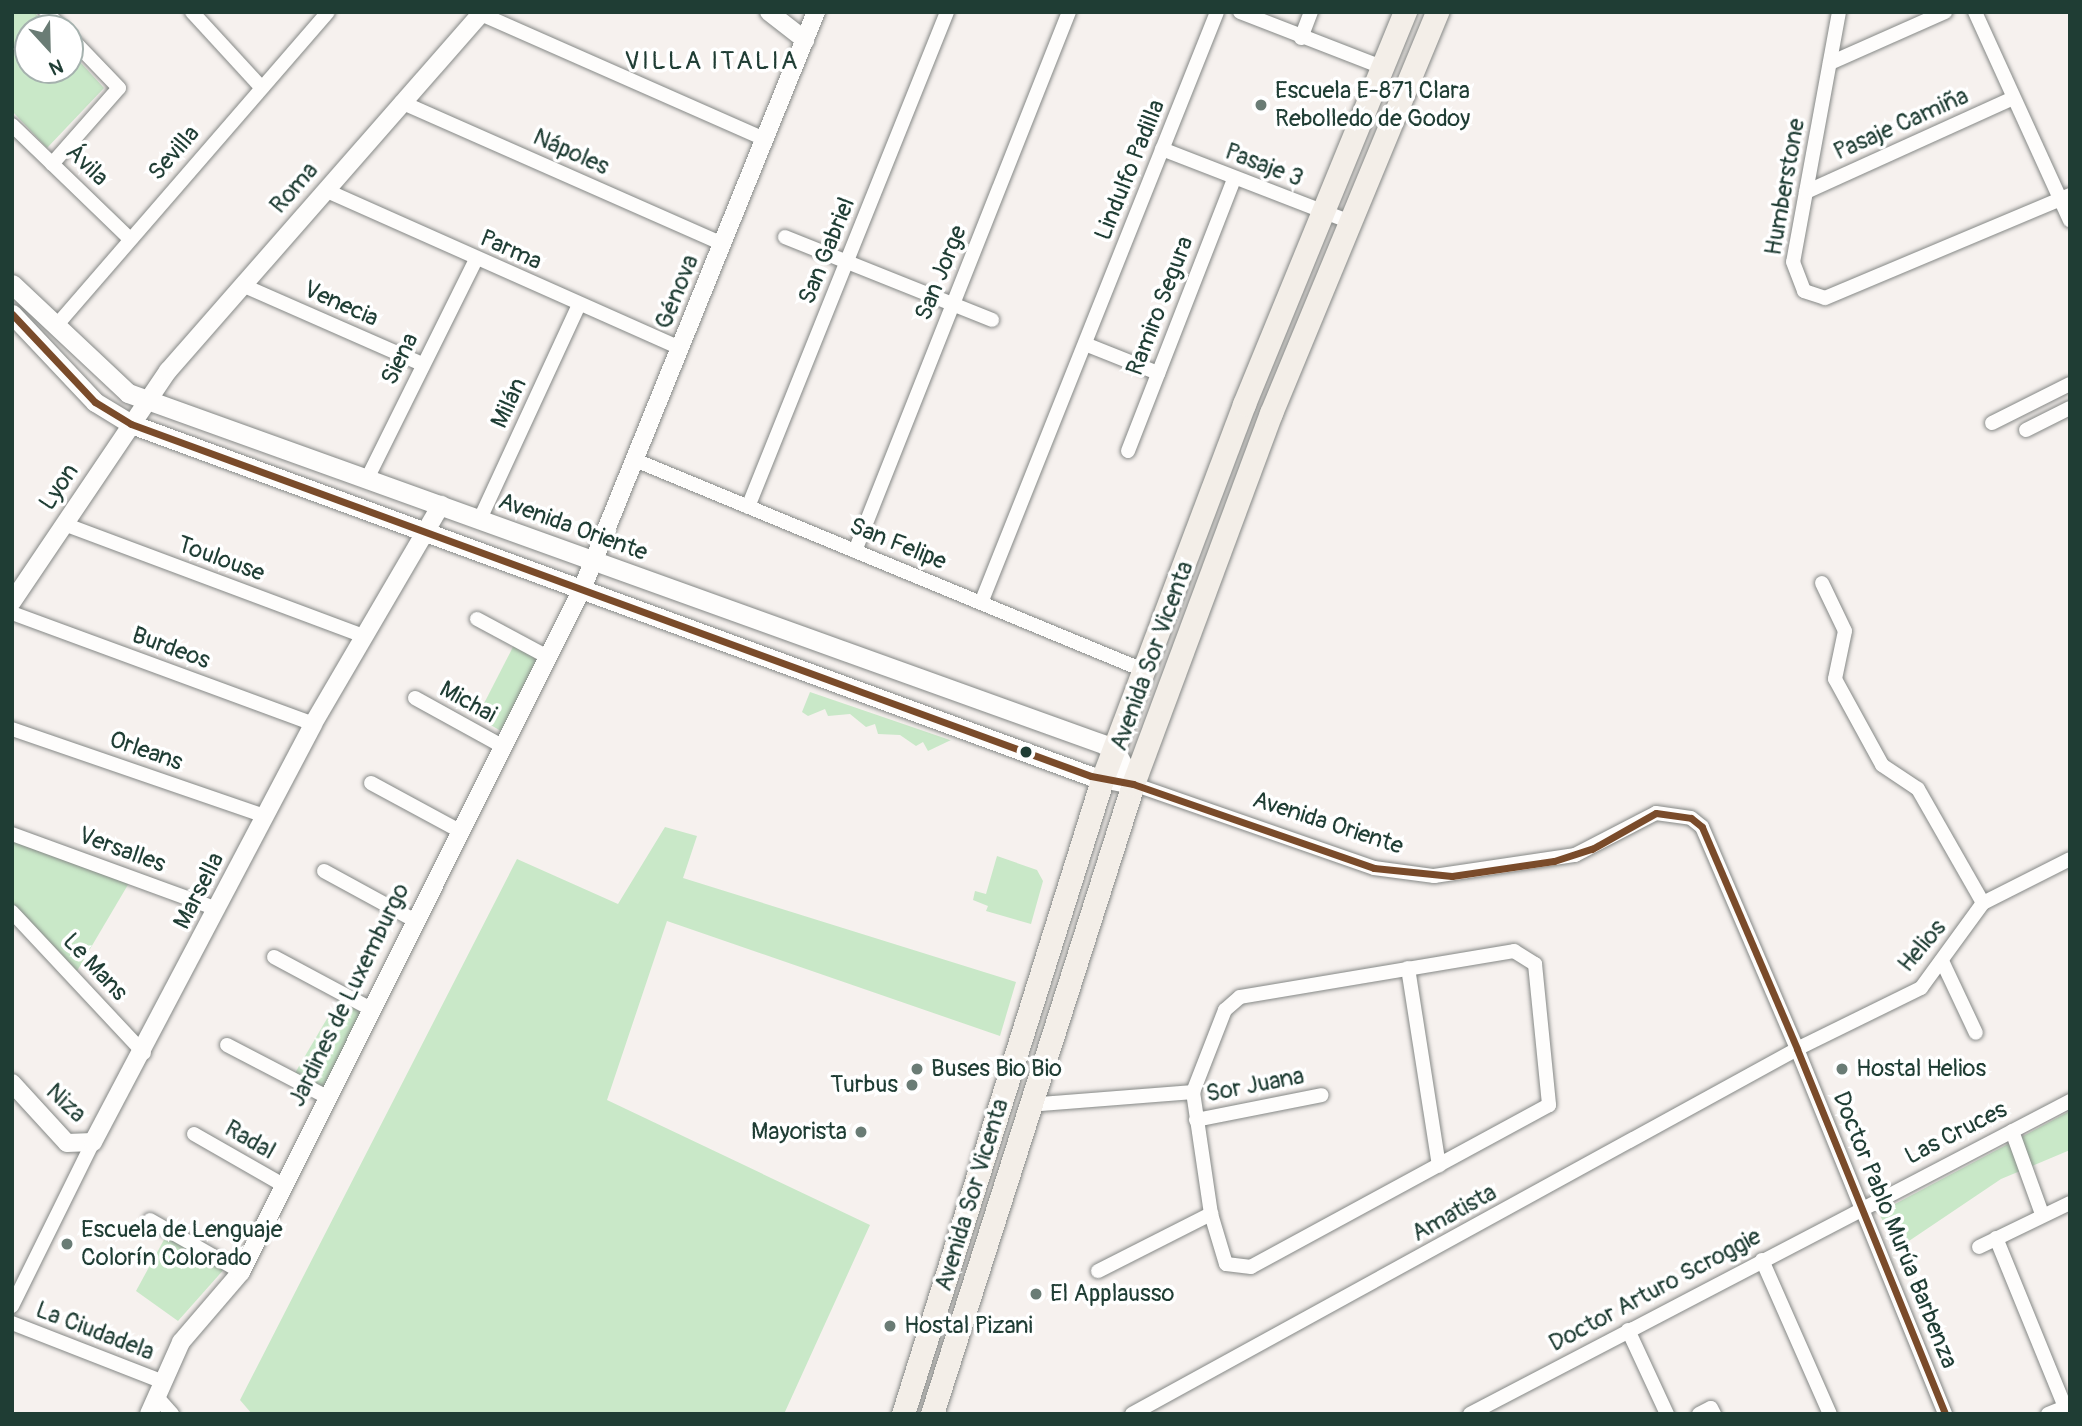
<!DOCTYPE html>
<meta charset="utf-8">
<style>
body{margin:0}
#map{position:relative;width:2082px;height:1426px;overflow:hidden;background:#f6f1ee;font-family:Pangolin,sans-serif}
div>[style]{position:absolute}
.green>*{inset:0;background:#c9e8c8}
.roads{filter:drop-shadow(0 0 2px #858886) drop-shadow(0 0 2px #858886)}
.minor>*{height:14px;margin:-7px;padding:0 7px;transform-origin:7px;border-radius:7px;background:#fefdfc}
.tertiary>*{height:18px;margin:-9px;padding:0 9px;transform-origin:9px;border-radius:9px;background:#fefdfc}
.secondary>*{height:19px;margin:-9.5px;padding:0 9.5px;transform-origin:9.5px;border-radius:9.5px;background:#fefdfc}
.primary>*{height:23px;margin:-11.5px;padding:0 11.5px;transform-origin:11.5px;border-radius:11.5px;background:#f3eee8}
.bus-1>*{height:7px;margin:-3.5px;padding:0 3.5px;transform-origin:3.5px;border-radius:3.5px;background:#7a4b2a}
.dots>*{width:19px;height:19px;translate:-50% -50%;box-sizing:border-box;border:4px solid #fff;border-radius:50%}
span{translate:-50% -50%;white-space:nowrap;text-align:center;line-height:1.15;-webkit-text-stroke:7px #fff;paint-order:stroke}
.poi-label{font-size:24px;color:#1f3d34}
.left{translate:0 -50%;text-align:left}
.right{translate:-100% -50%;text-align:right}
.street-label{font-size:24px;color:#1f3d34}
.neighbourhood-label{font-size:26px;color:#1f3d34;letter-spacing:2px}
.frame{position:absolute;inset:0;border:14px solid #1f3d34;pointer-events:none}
.north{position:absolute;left:14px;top:14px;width:70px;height:70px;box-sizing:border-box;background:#fff;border:2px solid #a5b1ae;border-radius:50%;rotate:158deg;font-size:19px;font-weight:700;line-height:28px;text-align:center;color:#1f3d34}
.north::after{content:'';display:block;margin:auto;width:24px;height:32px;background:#6a7c75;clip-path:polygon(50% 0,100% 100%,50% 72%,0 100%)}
</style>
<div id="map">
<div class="green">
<div style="clip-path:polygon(12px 12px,34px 12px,49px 28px,28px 28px,28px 70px,70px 70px,70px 51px,104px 88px,47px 148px,12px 111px)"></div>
<div style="clip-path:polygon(514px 645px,540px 660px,506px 734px,477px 717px)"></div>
<div style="clip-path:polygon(810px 692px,950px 740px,951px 740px,928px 751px,923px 742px,916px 746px,900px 735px,878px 734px,875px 724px,866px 727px,850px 714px,828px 716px,825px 709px,808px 716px,802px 712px)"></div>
<div style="clip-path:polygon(665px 827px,697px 836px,683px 878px,1016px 982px,1000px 1036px,667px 921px,607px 1100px,870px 1225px,784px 1414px,252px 1414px,240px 1400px,517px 859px,618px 904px)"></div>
<div style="clip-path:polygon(12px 841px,129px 883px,77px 971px,12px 902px)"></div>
<div style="clip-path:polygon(997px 856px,1037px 870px,1043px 881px,1031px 924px,986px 911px,988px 906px,973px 900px,975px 891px,986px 894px)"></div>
<div style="clip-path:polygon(338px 1000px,363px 1013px,324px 1089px,295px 1073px)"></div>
<div style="clip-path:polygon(2070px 1111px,2070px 1150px,2001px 1179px,1900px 1247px,1878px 1213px)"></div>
<div style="clip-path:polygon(166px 1236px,226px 1267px,178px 1321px,136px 1291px)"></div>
</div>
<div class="roads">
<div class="minor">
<div style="left:46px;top:12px;width:23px;rotate:45deg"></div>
<div style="left:192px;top:12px;width:102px;rotate:47.4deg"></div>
<div style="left:1240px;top:12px;width:152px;rotate:21.2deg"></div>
<div style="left:1839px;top:12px;width:254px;rotate:100.4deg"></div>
<div style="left:1793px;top:262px;width:31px;rotate:69deg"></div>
<div style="left:1804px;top:291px;width:22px;rotate:18deg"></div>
<div style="left:1825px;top:298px;width:266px;rotate:-22.8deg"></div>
<div style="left:1975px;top:12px;width:229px;rotate:65.5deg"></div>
<div style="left:481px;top:14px;width:310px;rotate:23.8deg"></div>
<div style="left:1301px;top:38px;width:28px;rotate:-69deg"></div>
<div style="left:1830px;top:63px;width:126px;rotate:-23.9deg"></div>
<div style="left:401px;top:102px;width:352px;rotate:23.8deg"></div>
<div style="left:12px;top:125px;width:164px;rotate:44deg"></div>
<div style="left:1162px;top:149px;width:202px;rotate:21.2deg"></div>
<div style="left:52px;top:164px;width:101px;rotate:-48.6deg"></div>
<div style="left:119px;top:88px;width:71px;rotate:-133.9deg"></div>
<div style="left:325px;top:190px;width:389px;rotate:24deg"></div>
<div style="left:1806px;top:192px;width:227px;rotate:-24.4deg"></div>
<div style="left:785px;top:237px;width:223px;rotate:21.8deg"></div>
<div style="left:242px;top:285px;width:197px;rotate:23.7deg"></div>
<div style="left:56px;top:326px;width:415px;rotate:-49.1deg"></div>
<div style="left:1085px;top:344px;width:79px;rotate:21.7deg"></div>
<div style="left:1992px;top:423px;width:87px;rotate:-26.6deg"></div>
<div style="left:2026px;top:430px;width:49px;rotate:-26.6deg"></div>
<div style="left:1128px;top:451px;width:292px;rotate:-68.7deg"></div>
<div style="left:635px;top:460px;width:550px;rotate:22.46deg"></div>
<div style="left:367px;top:479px;width:246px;rotate:-63.6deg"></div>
<div style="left:748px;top:507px;width:534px;rotate:-68.1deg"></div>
<div style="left:480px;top:519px;width:236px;rotate:-65.2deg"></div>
<div style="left:64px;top:524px;width:319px;rotate:20.5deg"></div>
<div style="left:855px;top:551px;width:580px;rotate:-68.35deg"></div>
<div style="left:1822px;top:583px;width:53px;rotate:64.4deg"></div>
<div style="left:1845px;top:631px;width:49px;rotate:101.8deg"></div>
<div style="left:1835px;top:679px;width:98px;rotate:61.3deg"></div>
<div style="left:1882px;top:765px;width:43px;rotate:33.7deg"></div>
<div style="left:1918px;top:789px;width:131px;rotate:60.3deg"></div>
<div style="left:981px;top:603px;width:636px;rotate:-68.23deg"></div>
<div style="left:12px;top:613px;width:321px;rotate:20.2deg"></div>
<div style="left:477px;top:619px;width:81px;rotate:28.2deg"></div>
<div style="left:415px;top:698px;width:97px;rotate:28.9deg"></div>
<div style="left:12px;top:729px;width:268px;rotate:19deg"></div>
<div style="left:371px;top:783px;width:99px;rotate:28.4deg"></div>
<div style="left:1133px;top:784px;width:255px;rotate:19.2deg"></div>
<div style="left:1374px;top:868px;width:61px;rotate:7.6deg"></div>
<div style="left:1434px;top:876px;width:143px;rotate:-8.5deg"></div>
<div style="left:1575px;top:855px;width:91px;rotate:-27.4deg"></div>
<div style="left:1656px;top:813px;width:35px;rotate:8deg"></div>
<div style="left:1691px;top:818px;width:14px;rotate:39deg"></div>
<div style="left:1702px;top:827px;width:241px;rotate:66.8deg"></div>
<div style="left:1797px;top:1049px;width:394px;rotate:67.9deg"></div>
<div style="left:12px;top:834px;width:218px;rotate:20.1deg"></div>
<div style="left:324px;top:871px;width:102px;rotate:28.6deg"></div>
<div style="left:12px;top:912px;width:193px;rotate:46.9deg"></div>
<div style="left:1514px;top:951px;width:25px;rotate:32deg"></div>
<div style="left:1535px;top:964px;width:142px;rotate:84.3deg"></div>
<div style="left:1549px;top:1105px;width:339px;rotate:151.5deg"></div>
<div style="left:1251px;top:1267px;width:25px;rotate:-173deg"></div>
<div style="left:1226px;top:1264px;width:52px;rotate:-106.7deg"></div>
<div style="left:1211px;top:1214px;width:123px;rotate:-98.4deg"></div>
<div style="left:1193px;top:1092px;width:88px;rotate:-68.7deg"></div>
<div style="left:1225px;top:1010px;width:20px;rotate:-41deg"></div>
<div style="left:1240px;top:997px;width:278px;rotate:-9.5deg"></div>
<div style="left:274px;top:957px;width:110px;rotate:28.2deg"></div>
<div style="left:1943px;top:963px;width:77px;rotate:64.8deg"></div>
<div style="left:1408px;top:968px;width:200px;rotate:81.1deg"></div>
<div style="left:227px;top:1045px;width:110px;rotate:27.5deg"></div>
<div style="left:1028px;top:1105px;width:166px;rotate:-4.5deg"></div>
<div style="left:1196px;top:1120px;width:128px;rotate:-11.2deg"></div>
<div style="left:2012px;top:1131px;width:88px;rotate:70.1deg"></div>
<div style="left:194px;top:1134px;width:103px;rotate:29.8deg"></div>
<div style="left:150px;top:1220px;width:105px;rotate:29.7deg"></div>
<div style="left:1996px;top:1238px;width:183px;rotate:67.8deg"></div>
<div style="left:1979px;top:1247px;width:101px;rotate:-25.8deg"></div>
<div style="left:1762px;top:1260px;width:168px;rotate:66.2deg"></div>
<div style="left:1098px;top:1271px;width:127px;rotate:-26.8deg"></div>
<div style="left:12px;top:1306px;width:183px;rotate:-63.7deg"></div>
<div style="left:12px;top:1323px;width:160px;rotate:21.3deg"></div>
<div style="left:1628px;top:1330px;width:93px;rotate:65.1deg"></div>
<div style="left:156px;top:1396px;width:24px;rotate:48deg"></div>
<div style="left:1132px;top:1414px;width:759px;rotate:-28.76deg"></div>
<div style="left:1797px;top:1049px;width:138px;rotate:-26.2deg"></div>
<div style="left:1921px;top:988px;width:105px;rotate:-53.9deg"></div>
<div style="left:1983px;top:903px;width:97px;rotate:-26.8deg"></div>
<div style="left:1470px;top:1414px;width:677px;rotate:-27.55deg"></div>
<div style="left:1699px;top:1414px;width:13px;rotate:-27deg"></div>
<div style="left:1711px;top:1408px;width:7px;rotate:63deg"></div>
<div style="left:2048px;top:1414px;width:24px;rotate:-22deg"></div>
</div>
<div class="tertiary">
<div style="left:769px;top:12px;width:46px;rotate:37.9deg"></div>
<div style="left:12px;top:602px;width:279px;rotate:-56deg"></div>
<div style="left:168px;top:371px;width:477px;rotate:-48.8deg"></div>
<div style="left:12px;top:1083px;width:81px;rotate:47.5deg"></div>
<div style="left:67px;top:1143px;width:26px;rotate:-2deg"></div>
<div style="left:93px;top:1142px;width:472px;rotate:-62.2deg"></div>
<div style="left:313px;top:724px;width:254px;rotate:-59.7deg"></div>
<div style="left:149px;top:1414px;width:79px;rotate:-66deg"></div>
<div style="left:181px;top:1342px;width:92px;rotate:-49.4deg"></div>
<div style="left:241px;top:1272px;width:763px;rotate:-63.47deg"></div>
<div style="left:582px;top:589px;width:623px;rotate:-67.93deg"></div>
</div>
<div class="secondary">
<div style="left:12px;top:284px;width:159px;rotate:43.2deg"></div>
<div style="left:128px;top:393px;width:1048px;rotate:19.8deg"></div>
<div style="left:1114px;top:748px;width:41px;rotate:62.2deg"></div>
<div style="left:12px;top:314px;width:121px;rotate:46.7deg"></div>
<div style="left:95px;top:402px;width:42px;rotate:31.4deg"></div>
<div style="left:131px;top:424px;width:1022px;rotate:20.14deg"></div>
<div style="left:1091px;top:776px;width:43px;rotate:10.8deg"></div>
</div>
<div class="primary">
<div style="left:903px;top:1414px;width:664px;rotate:-72.57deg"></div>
<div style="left:1102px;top:780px;width:402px;rotate:-69.3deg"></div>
<div style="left:1244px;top:404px;width:424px;rotate:-67.7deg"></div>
<div style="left:932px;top:1414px;width:661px;rotate:-72.3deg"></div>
<div style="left:1133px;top:784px;width:396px;rotate:-69.6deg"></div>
<div style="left:1271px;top:413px;width:434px;rotate:-67.5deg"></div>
</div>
</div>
<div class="bus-1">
<div style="left:12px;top:314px;width:121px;rotate:46.7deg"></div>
<div style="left:95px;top:402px;width:42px;rotate:31.4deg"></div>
<div style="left:131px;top:424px;width:1022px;rotate:20.14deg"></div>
<div style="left:1091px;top:776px;width:43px;rotate:10.8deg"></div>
<div style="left:1133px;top:784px;width:255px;rotate:19.2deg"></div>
<div style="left:1374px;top:868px;width:78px;rotate:5.9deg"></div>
<div style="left:1452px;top:876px;width:103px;rotate:-8.4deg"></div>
<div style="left:1554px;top:861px;width:40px;rotate:-18deg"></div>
<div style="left:1592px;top:849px;width:73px;rotate:-29.4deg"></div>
<div style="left:1656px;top:813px;width:35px;rotate:8deg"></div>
<div style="left:1691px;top:818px;width:14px;rotate:39deg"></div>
<div style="left:1702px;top:827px;width:241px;rotate:66.8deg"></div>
<div style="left:1797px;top:1049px;width:394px;rotate:67.9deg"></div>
</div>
<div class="dots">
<div style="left:1261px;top:105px;background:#6a7c75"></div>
<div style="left:1026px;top:752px;background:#1f3d34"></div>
<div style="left:917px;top:1069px;background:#6a7c75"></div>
<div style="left:1842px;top:1069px;background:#6a7c75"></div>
<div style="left:912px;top:1085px;background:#6a7c75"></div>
<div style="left:861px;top:1132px;background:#6a7c75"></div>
<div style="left:67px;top:1244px;background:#6a7c75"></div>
<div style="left:1036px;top:1294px;background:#6a7c75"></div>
<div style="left:890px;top:1326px;background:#6a7c75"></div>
</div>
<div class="poi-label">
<span class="left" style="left:1275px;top:105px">Escuela E-871 Clara<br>Rebolledo de Godoy</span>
<span class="left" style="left:931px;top:1069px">Buses Bio Bio</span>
<span class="left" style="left:1856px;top:1069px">Hostal Helios</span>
<span class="right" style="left:898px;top:1085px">Turbus</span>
<span class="right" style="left:847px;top:1132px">Mayorista</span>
<span class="left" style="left:81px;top:1244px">Escuela de Lenguaje<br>Colorín Colorado</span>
<span class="left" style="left:1050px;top:1294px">El Applausso</span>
<span class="left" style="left:904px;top:1326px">Hostal Pizani</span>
</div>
<div class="street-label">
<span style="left:1901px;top:124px;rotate:-24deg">Pasaje Camiña</span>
<span style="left:571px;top:152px;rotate:24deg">Nápoles</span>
<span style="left:174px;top:153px;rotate:-49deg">Sevilla</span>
<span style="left:87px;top:165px;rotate:44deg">Ávila</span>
<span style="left:1264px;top:165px;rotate:21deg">Pasaje 3</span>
<span style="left:1130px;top:170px;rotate:-68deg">Lindulfo Padilla</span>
<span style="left:1785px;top:187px;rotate:-80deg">Humberstone</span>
<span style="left:294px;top:188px;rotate:-49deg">Roma</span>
<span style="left:511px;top:250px;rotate:24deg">Parma</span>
<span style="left:827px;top:251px;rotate:-68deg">San Gabriel</span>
<span style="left:941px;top:273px;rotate:-68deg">San Jorge</span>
<span style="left:677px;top:292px;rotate:-68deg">Génova</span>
<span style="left:341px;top:304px;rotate:24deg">Venecia</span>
<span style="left:1160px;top:306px;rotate:-69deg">Ramiro Segura</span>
<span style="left:400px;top:359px;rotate:-64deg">Siena</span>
<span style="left:509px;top:403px;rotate:-65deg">Milán</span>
<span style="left:59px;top:487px;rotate:-56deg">Lyon</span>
<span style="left:573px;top:527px;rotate:20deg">Avenida Oriente</span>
<span style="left:898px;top:544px;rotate:22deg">San Felipe</span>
<span style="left:221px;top:559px;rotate:20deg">Toulouse</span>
<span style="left:171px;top:648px;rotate:20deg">Burdeos</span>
<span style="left:1152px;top:656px;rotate:-70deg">Avenida Sor Vicenta</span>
<span style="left:468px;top:702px;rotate:29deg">Michai</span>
<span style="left:146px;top:751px;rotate:19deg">Orleans</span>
<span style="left:1328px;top:823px;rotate:18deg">Avenida Oriente</span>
<span style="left:122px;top:850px;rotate:20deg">Versalles</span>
<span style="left:199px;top:891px;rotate:-63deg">Marsella</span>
<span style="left:1922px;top:946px;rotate:-50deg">Helios</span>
<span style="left:95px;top:967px;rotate:47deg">Le Mans</span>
<span style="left:349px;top:995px;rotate:-64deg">Jardines de Luxemburgo</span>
<span style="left:1255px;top:1085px;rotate:-11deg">Sor Juana</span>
<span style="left:66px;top:1103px;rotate:43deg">Niza</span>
<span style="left:1956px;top:1133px;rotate:-27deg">Las Cruces</span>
<span style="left:250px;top:1140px;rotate:30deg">Radal</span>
<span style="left:972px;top:1195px;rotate:-73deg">Avenida Sor Vicenta</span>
<span style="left:1454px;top:1213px;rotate:-29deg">Amatista</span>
<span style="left:1895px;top:1230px;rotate:68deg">Doctor Pablo Murúa Barbenza</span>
<span style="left:1655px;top:1290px;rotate:-28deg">Doctor Arturo Scroggie</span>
<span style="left:95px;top:1331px;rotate:21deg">La Ciudadela</span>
</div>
<div class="neighbourhood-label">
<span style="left:712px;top:62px">VILLA ITALIA</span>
</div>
<div class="frame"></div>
<div class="north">N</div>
</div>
